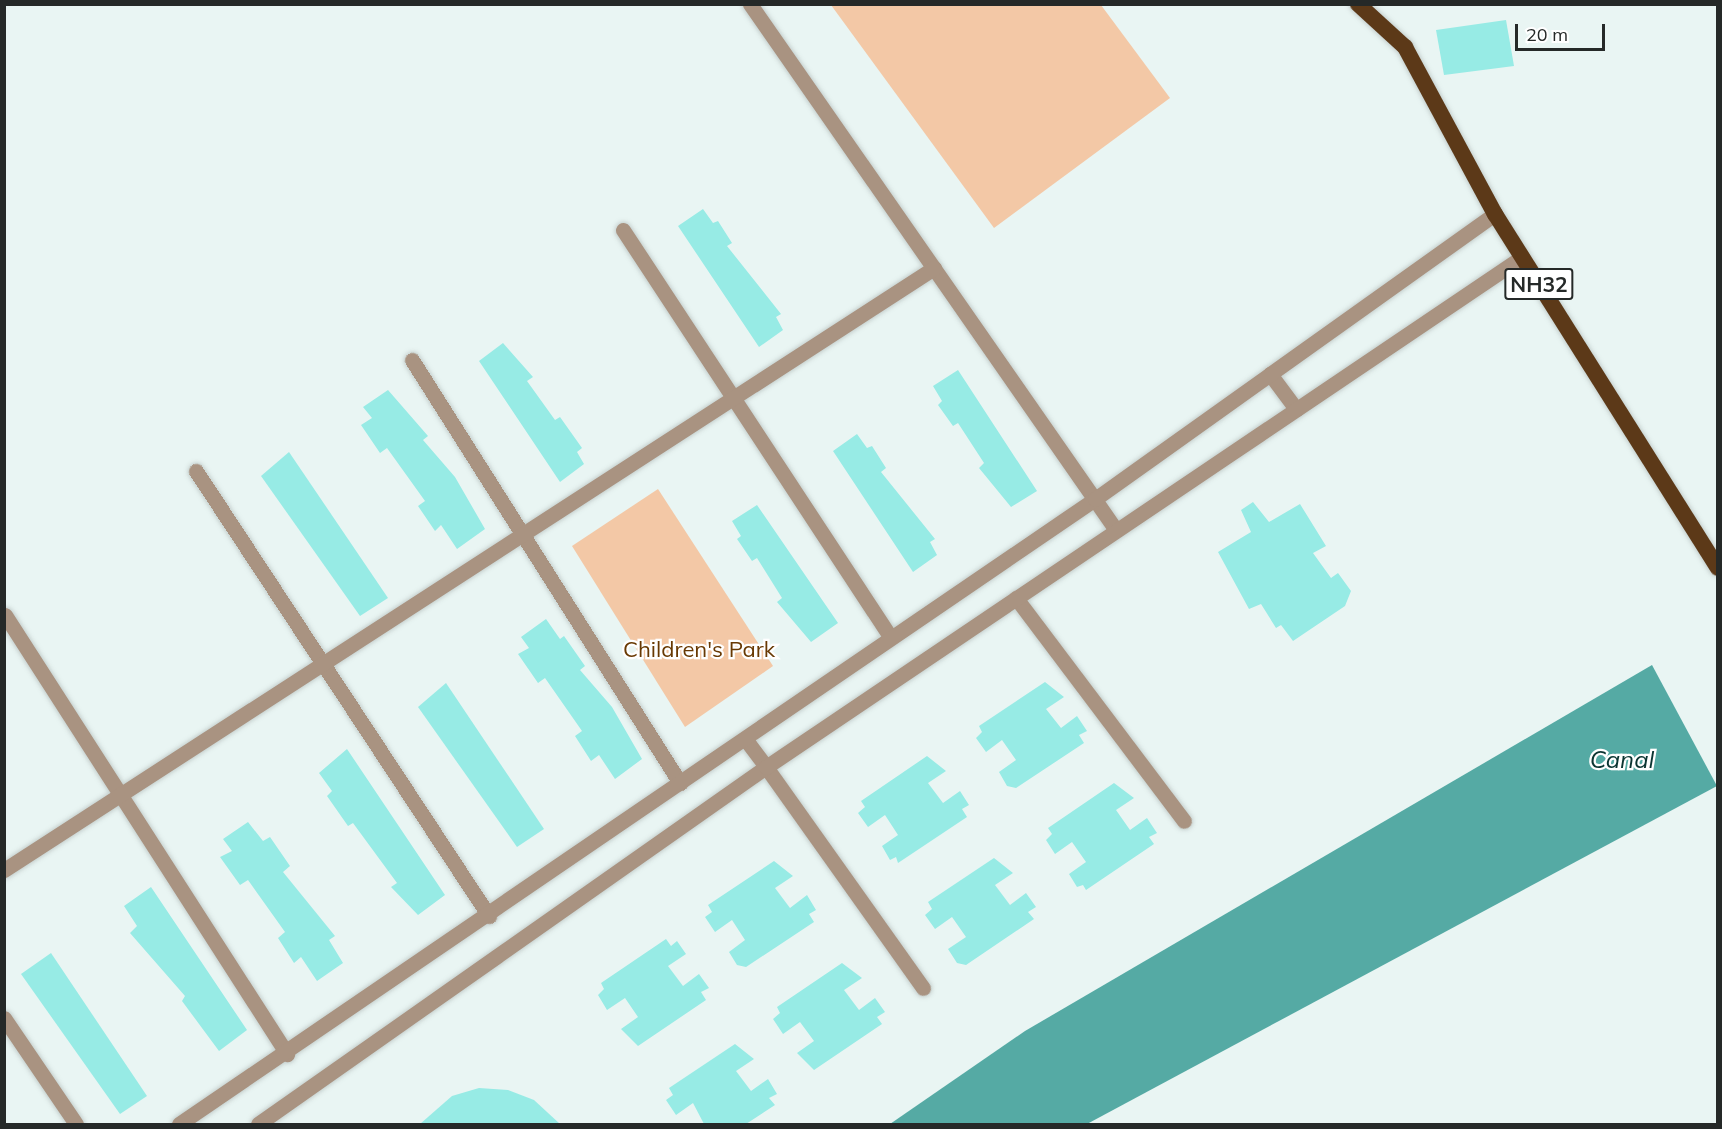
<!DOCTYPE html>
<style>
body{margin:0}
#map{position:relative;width:1722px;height:1129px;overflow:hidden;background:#e9f5f3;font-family:Mulish,sans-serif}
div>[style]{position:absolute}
.green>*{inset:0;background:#f3c8a6}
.water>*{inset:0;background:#55aaa4}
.building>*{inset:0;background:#97ebe5}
.roads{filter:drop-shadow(0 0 2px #c6d0ce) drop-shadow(0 0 2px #c6d0ce)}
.minor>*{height:15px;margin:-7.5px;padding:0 7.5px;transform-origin:7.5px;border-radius:7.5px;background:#a99381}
.tertiary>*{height:15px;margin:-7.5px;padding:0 7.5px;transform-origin:7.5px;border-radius:7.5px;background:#a99381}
.trunk>*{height:16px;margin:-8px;padding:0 8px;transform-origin:8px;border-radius:8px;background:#5c3918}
span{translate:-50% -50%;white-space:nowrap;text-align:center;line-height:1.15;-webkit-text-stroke:4.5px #fff;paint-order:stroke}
.shield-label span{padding:2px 4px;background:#fff;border:2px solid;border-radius:4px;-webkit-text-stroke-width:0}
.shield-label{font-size:21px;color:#252928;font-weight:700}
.park-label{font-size:22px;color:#683903}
.water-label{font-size:24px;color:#0b3532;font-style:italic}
.frame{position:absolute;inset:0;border:6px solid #252928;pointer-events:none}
.scale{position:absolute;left:1515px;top:24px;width:90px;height:27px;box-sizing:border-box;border:3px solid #252928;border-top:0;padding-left:8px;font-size:18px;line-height:21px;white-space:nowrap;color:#252928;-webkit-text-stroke:4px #fff;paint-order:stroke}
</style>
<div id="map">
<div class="green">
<div style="clip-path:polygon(831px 5px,1101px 5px,1170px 98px,994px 228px)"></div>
<div style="clip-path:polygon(658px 489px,773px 666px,685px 727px,572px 546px)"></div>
</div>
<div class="water">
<div style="clip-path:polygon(1652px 665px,1717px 786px,1087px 1124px,890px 1124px,1025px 1031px)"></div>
</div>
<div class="building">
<div style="clip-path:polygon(1506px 20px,1514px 66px,1444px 75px,1436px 30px)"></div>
<div style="clip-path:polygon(703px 209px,713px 223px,718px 221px,732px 243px,727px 246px,781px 314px,776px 317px,783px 330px,759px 347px,678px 226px)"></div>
<div style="clip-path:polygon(503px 343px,533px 377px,527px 381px,555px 420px,560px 417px,582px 448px,577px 452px,584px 464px,560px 482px,479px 361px)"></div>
<div style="clip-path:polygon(958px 370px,1037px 491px,1011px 507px,979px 468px,984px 463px,958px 423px,953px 426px,938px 405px,942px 401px,933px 386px)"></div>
<div style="clip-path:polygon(388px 390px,428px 436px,423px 440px,455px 477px,485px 529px,457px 549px,441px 525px,435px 531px,418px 506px,425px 501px,387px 448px,380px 453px,361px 425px,372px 418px,363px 407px)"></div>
<div style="clip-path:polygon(857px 434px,867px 448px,872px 446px,886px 468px,881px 472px,935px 539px,930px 542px,937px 555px,913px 572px,833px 451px)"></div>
<div style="clip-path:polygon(289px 452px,388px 598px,360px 616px,261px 476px)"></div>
<div style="clip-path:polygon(1253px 502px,1269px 522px,1300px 504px,1326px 546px,1313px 553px,1331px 578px,1338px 573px,1351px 591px,1345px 606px,1293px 641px,1281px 625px,1276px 628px,1261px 604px,1249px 609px,1218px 552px,1251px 532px,1241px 510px)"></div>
<div style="clip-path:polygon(757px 505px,838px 623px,811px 642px,777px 602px,782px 598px,757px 558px,752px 561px,737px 539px,741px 536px,732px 521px)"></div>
<div style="clip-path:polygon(546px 619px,560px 639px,564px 636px,585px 666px,580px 670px,612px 707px,642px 759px,615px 779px,599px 755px,591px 761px,575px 736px,582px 731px,545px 678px,538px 683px,518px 654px,529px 648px,521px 637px)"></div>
<div style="clip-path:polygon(1045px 682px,1064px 697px,1046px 709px,1061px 728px,1077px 716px,1087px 731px,1079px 735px,1084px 743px,1016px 788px,1007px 786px,999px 772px,1016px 760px,1002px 740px,986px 752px,976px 738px,982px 732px,979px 726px)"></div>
<div style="clip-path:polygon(446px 683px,544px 829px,517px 847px,418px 707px)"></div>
<div style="clip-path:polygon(347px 749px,445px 895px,418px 915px,391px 887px,397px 883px,353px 823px,348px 826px,327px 796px,332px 791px,319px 773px)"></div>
<div style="clip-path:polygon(927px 756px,946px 771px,928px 783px,943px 803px,960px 791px,969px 805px,962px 809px,967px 817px,898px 863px,896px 857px,890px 860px,882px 846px,898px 835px,885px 815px,868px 827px,858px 813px,865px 807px,861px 801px)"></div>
<div style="clip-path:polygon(1114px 783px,1134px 798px,1116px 810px,1130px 830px,1147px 818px,1157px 833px,1149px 837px,1154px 844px,1086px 890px,1083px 885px,1077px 887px,1069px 874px,1086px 862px,1072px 842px,1055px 854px,1046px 840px,1052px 834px,1048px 828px)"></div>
<div style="clip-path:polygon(248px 822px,263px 841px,270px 837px,290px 866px,283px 872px,335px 936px,329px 940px,343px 963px,317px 981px,301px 957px,294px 963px,278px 938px,285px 932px,248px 880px,240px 885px,220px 857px,232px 851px,223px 839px)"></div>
<div style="clip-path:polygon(994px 858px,1013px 873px,995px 885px,1010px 905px,1026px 893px,1036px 907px,1028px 912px,1034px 919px,966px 965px,957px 963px,948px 949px,966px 937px,952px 917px,935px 929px,925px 915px,932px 909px,928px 902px)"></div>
<div style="clip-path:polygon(774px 861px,793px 876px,775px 888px,790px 908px,807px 895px,816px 910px,809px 914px,814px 922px,746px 967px,737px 965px,729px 952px,745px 940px,732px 920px,715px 932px,705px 917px,712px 912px,708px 905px)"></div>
<div style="clip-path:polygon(151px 887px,247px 1030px,219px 1051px,182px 1001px,185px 996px,130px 933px,137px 926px,124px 906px)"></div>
<div style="clip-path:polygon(666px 939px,671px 946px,677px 941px,686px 954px,668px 966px,683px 986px,699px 974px,709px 988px,701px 992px,706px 1000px,638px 1046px,621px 1029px,638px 1017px,625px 998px,607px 1010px,598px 995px,604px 989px,601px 983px)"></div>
<div style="clip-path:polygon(51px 953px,147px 1096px,120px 1114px,21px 974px)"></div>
<div style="clip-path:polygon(842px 963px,862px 978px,844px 990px,859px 1010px,875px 998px,885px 1012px,877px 1017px,882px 1024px,814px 1070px,797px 1053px,814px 1041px,800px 1022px,783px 1034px,773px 1019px,780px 1013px,777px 1007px)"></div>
<div style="clip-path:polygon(735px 1044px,754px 1059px,736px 1071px,751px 1091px,768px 1079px,777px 1094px,769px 1098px,775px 1105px,746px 1124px,704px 1124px,693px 1103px,676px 1115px,666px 1100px,673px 1095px,669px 1088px)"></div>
<div style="clip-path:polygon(479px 1088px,508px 1090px,534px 1100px,560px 1124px,420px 1124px,452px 1096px)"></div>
</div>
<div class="roads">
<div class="minor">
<div style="left:750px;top:4px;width:641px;rotate:55.17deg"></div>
<div style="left:623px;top:230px;width:486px;rotate:56.7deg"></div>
<div style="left:412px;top:360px;width:501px;rotate:57.64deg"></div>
<div style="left:196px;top:471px;width:533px;rotate:56.64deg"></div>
<div style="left:1016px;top:598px;width:279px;rotate:53deg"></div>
<div style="left:5px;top:615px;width:522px;rotate:57.28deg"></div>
<div style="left:766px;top:767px;width:271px;rotate:54.6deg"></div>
<div style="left:4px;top:870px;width:1108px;rotate:-32.92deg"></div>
<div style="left:4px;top:1018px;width:128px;rotate:55.8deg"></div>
</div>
<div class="tertiary">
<div style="left:1270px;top:374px;width:44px;rotate:53.4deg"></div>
<div style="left:746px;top:740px;width:34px;rotate:53deg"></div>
<div style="left:179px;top:1124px;width:1109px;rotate:-34.31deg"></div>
<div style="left:1095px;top:499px;width:491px;rotate:-35.5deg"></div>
<div style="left:258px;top:1124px;width:621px;rotate:-35.1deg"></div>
<div style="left:766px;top:767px;width:912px;rotate:-34deg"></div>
</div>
<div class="trunk">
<div style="left:1358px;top:4px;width:64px;rotate:42.5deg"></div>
<div style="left:1405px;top:47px;width:190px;rotate:61.7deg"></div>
<div style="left:1495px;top:214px;width:418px;rotate:57.8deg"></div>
</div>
</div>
<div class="shield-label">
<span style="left:1539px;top:284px">NH32</span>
</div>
<div class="park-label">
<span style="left:699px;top:650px">Children's Park</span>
</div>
<div class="water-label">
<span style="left:1622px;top:760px">Canal</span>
</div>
<div class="frame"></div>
<div class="scale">20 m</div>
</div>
